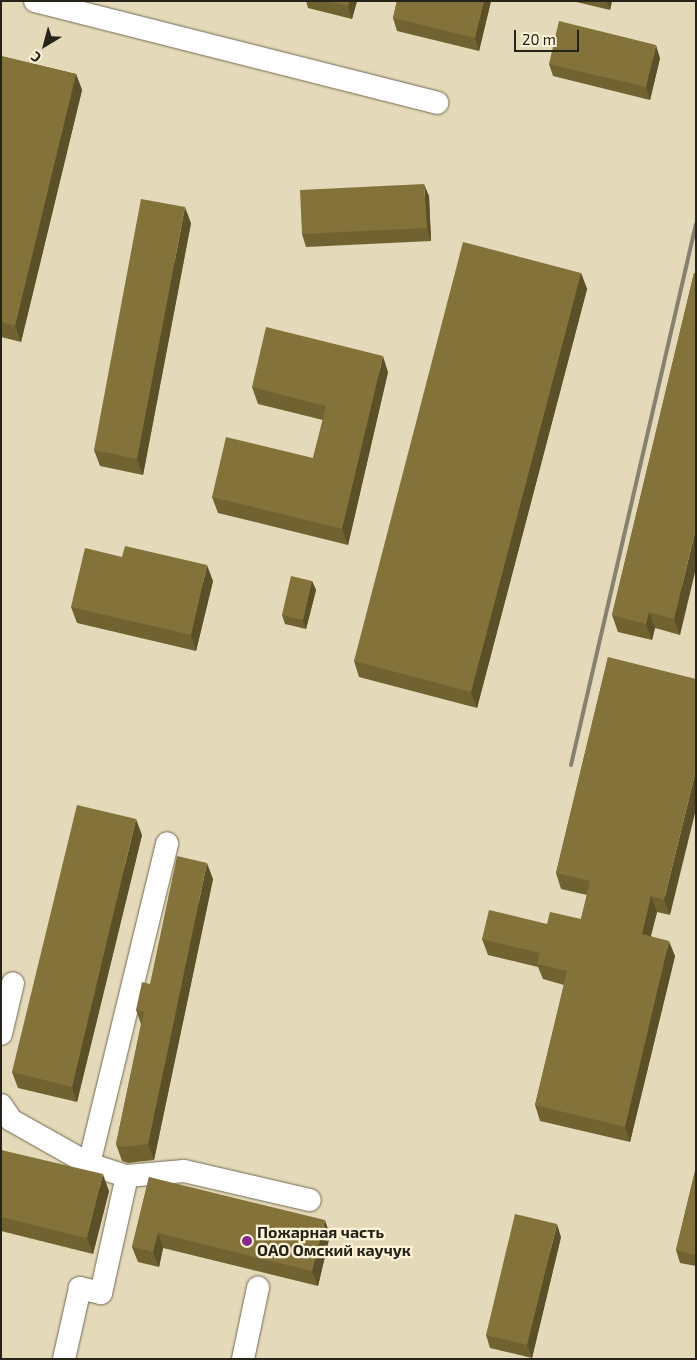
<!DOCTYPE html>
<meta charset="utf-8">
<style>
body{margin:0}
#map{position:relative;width:697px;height:1360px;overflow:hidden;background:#eee6cb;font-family:"Exo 2",sans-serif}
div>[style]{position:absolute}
.built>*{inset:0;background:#e4d9b8}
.roads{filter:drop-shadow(0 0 1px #716a52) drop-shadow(0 0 1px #716a52)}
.minor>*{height:22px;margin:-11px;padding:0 11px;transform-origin:11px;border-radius:11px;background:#fff}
.rail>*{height:4px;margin:-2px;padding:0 2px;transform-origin:2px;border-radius:2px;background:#87816f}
.wall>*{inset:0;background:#716232}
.shaded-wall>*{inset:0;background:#5c5029}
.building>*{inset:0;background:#83723a}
.dots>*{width:14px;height:14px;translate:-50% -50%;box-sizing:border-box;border:2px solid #fcf3d8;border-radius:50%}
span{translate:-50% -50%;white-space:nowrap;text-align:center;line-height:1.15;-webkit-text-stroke:4.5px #fcf3d8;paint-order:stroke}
.poi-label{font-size:16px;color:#262319;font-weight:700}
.left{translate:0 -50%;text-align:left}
.frame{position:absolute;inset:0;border:2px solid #262319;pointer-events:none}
.north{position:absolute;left:20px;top:20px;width:50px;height:50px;-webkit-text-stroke:4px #fcf3d8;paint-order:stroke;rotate:217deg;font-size:14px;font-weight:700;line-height:20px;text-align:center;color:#262319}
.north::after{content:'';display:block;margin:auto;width:18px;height:22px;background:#262319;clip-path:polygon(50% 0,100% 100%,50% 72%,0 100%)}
.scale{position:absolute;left:514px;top:30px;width:65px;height:22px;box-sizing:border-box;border:2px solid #262319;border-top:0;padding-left:6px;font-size:15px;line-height:18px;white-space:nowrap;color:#262319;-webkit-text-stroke:4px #fcf3d8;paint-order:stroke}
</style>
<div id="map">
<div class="built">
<div style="clip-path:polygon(1px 1px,696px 1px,696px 1359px,1px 1359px)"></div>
</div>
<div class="roads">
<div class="minor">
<div style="left:35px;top:1px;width:415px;rotate:14.2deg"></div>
<div style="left:1px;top:1034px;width:52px;rotate:-76.8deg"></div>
<div style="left:1px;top:1105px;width:18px;rotate:56deg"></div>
<div style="left:11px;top:1120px;width:90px;rotate:29.4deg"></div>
<div style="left:89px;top:1164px;width:40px;rotate:18deg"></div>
<div style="left:127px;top:1176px;width:120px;rotate:102.5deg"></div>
<div style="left:101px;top:1293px;width:22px;rotate:-167deg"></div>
<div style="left:80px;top:1288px;width:73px;rotate:102.7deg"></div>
<div style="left:89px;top:1164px;width:330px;rotate:-76.3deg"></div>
<div style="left:127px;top:1176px;width:57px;rotate:-5deg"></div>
<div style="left:184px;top:1171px;width:129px;rotate:13deg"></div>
<div style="left:243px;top:1359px;width:73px;rotate:-78.1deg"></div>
</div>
</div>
<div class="rail">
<div style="left:571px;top:765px;width:555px;rotate:-76.99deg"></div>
</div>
<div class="wall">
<div style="clip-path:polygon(306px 1px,357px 1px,352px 19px,308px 8px)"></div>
<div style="clip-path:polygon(397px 1px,491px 1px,479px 51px,397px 31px,393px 18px)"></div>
<div style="clip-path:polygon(572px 1px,612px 1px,610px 10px)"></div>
<div style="clip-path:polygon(1px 56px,76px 74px,82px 90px,21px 342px,1px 337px)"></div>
<div style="clip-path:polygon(660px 58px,650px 100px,553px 76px,549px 64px)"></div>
<div style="clip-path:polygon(429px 196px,431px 241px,306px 247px,302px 234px)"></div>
<div style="clip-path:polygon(191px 223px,143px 475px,100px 466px,94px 450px)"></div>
<div style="clip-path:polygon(581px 273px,587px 289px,477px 708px,359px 677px,354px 661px)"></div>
<div style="clip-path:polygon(694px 273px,680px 635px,655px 628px,652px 640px,618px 632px,612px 615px)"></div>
<div style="clip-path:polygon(388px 372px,348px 545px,218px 513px,212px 497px,313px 458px,323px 420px,258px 404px,252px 387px)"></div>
<div style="clip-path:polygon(213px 581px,196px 651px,77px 623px,71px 607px)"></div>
<div style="clip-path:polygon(312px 581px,316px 590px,306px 629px,285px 624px,282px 615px)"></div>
<div style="clip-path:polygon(608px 657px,670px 915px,657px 912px,651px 936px,675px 956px,630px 1142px,540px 1121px,535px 1105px,564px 985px,543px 979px,538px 967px,488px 955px,482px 939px,547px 924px,581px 919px,587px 895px,561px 889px,556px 873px)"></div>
<div style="clip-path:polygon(142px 835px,77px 1102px,18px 1088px,12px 1072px)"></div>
<div style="clip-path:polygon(213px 879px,154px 1160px,128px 1163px,122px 1161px,116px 1144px,141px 1024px,136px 1010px,150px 984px)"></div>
<div style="clip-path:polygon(1px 1150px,109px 1191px,93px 1254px,1px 1231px)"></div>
<div style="clip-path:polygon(696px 1167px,696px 1266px,680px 1263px,676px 1250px)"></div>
<div style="clip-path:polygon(149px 1177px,330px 1235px,318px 1286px,163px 1248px,159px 1267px,138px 1262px,132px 1247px)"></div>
<div style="clip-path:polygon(561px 1237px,532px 1358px,490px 1348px,486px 1335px)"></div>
</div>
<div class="shaded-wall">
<div style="clip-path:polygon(349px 1px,357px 1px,352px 19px,348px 6px)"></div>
<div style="clip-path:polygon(484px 1px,491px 1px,479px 51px,475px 38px)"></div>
<div style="clip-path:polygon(607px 1px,612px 1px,610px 10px)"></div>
<div style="clip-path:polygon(656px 45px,660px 58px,650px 100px,646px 87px)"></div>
<div style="clip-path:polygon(76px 74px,82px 90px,21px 342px,15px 326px)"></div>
<div style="clip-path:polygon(424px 184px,429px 196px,431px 241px,427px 228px)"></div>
<div style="clip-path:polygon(185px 207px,191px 223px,143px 475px,137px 459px)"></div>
<div style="clip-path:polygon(581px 273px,587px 289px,477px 708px,471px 692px)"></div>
<div style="clip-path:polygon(383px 356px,388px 372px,348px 545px,342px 529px)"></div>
<div style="clip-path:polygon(696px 528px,696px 568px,680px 635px,674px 619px)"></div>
<div style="clip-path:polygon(207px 565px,213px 581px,196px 651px,191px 635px)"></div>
<div style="clip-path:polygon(312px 581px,316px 590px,306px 629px,303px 620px)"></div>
<div style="clip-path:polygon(649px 612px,655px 628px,652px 640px,646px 624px)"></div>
<div style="clip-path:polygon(696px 770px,696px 809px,670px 915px,664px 900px)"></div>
<div style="clip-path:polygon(136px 819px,142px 835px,77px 1102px,72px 1087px)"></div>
<div style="clip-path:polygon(207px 863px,213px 879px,154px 1160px,148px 1144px)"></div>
<div style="clip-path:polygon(651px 896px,657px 912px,647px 950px,642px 934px)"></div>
<div style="clip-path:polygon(669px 941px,675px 956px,630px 1142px,625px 1127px)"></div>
<div style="clip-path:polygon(103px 1174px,109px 1191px,93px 1254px,87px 1238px)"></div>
<div style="clip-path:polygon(325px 1220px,330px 1235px,318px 1286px,312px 1271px)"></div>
<div style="clip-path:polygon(557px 1224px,561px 1237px,532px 1358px,527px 1345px)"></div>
<div style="clip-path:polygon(158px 1233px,163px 1248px,159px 1267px,153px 1252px)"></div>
</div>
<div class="building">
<div style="clip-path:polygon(327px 1px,349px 1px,348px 6px)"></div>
<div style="clip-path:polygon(397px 1px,484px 1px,475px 38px,393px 18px)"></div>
<div style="clip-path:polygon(559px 21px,656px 45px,646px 87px,549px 64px)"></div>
<div style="clip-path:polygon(1px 56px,76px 74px,15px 326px,1px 322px)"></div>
<div style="clip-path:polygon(424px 184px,427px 228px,302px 234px,300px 190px)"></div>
<div style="clip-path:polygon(141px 199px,185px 207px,137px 459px,94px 450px)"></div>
<div style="clip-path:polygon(463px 242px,581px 273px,471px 692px,354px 661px)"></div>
<div style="clip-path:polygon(694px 273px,696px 273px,696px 528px,674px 619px,649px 612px,646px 624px,612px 615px)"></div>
<div style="clip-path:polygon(266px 327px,383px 356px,342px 529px,212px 497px,226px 437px,313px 458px,326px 406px,252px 387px)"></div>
<div style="clip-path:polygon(125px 546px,207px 565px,191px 635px,71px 607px,85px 548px,122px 557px)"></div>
<div style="clip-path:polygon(291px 576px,312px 581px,303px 620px,282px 615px)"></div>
<div style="clip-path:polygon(608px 657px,696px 679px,696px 770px,664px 900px,651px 896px,642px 934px,669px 941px,625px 1127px,535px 1105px,567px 971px,537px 964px,540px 953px,482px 939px,489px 910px,547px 924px,550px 912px,581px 919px,590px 881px,556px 873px)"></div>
<div style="clip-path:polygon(77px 805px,136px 819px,72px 1087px,12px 1072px)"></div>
<div style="clip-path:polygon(177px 856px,207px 863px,148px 1144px,123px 1147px,116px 1144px,144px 1012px,136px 1010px,142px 982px,150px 984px)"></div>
<div style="clip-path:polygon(1px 1150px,103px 1174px,87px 1238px,1px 1217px)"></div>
<div style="clip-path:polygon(696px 1167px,696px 1255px,676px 1250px)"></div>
<div style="clip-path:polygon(149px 1177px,325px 1220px,312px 1271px,158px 1233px,153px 1252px,132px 1247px)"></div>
<div style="clip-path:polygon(515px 1214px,557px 1224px,527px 1345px,486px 1335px)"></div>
</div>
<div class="dots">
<div style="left:247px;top:1241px;background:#8a268e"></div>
</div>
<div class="poi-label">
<span class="left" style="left:257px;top:1241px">Пожарная часть<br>ОАО Омский каучук</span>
</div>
<div class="frame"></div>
<div class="north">С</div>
<div class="scale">20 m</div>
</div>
